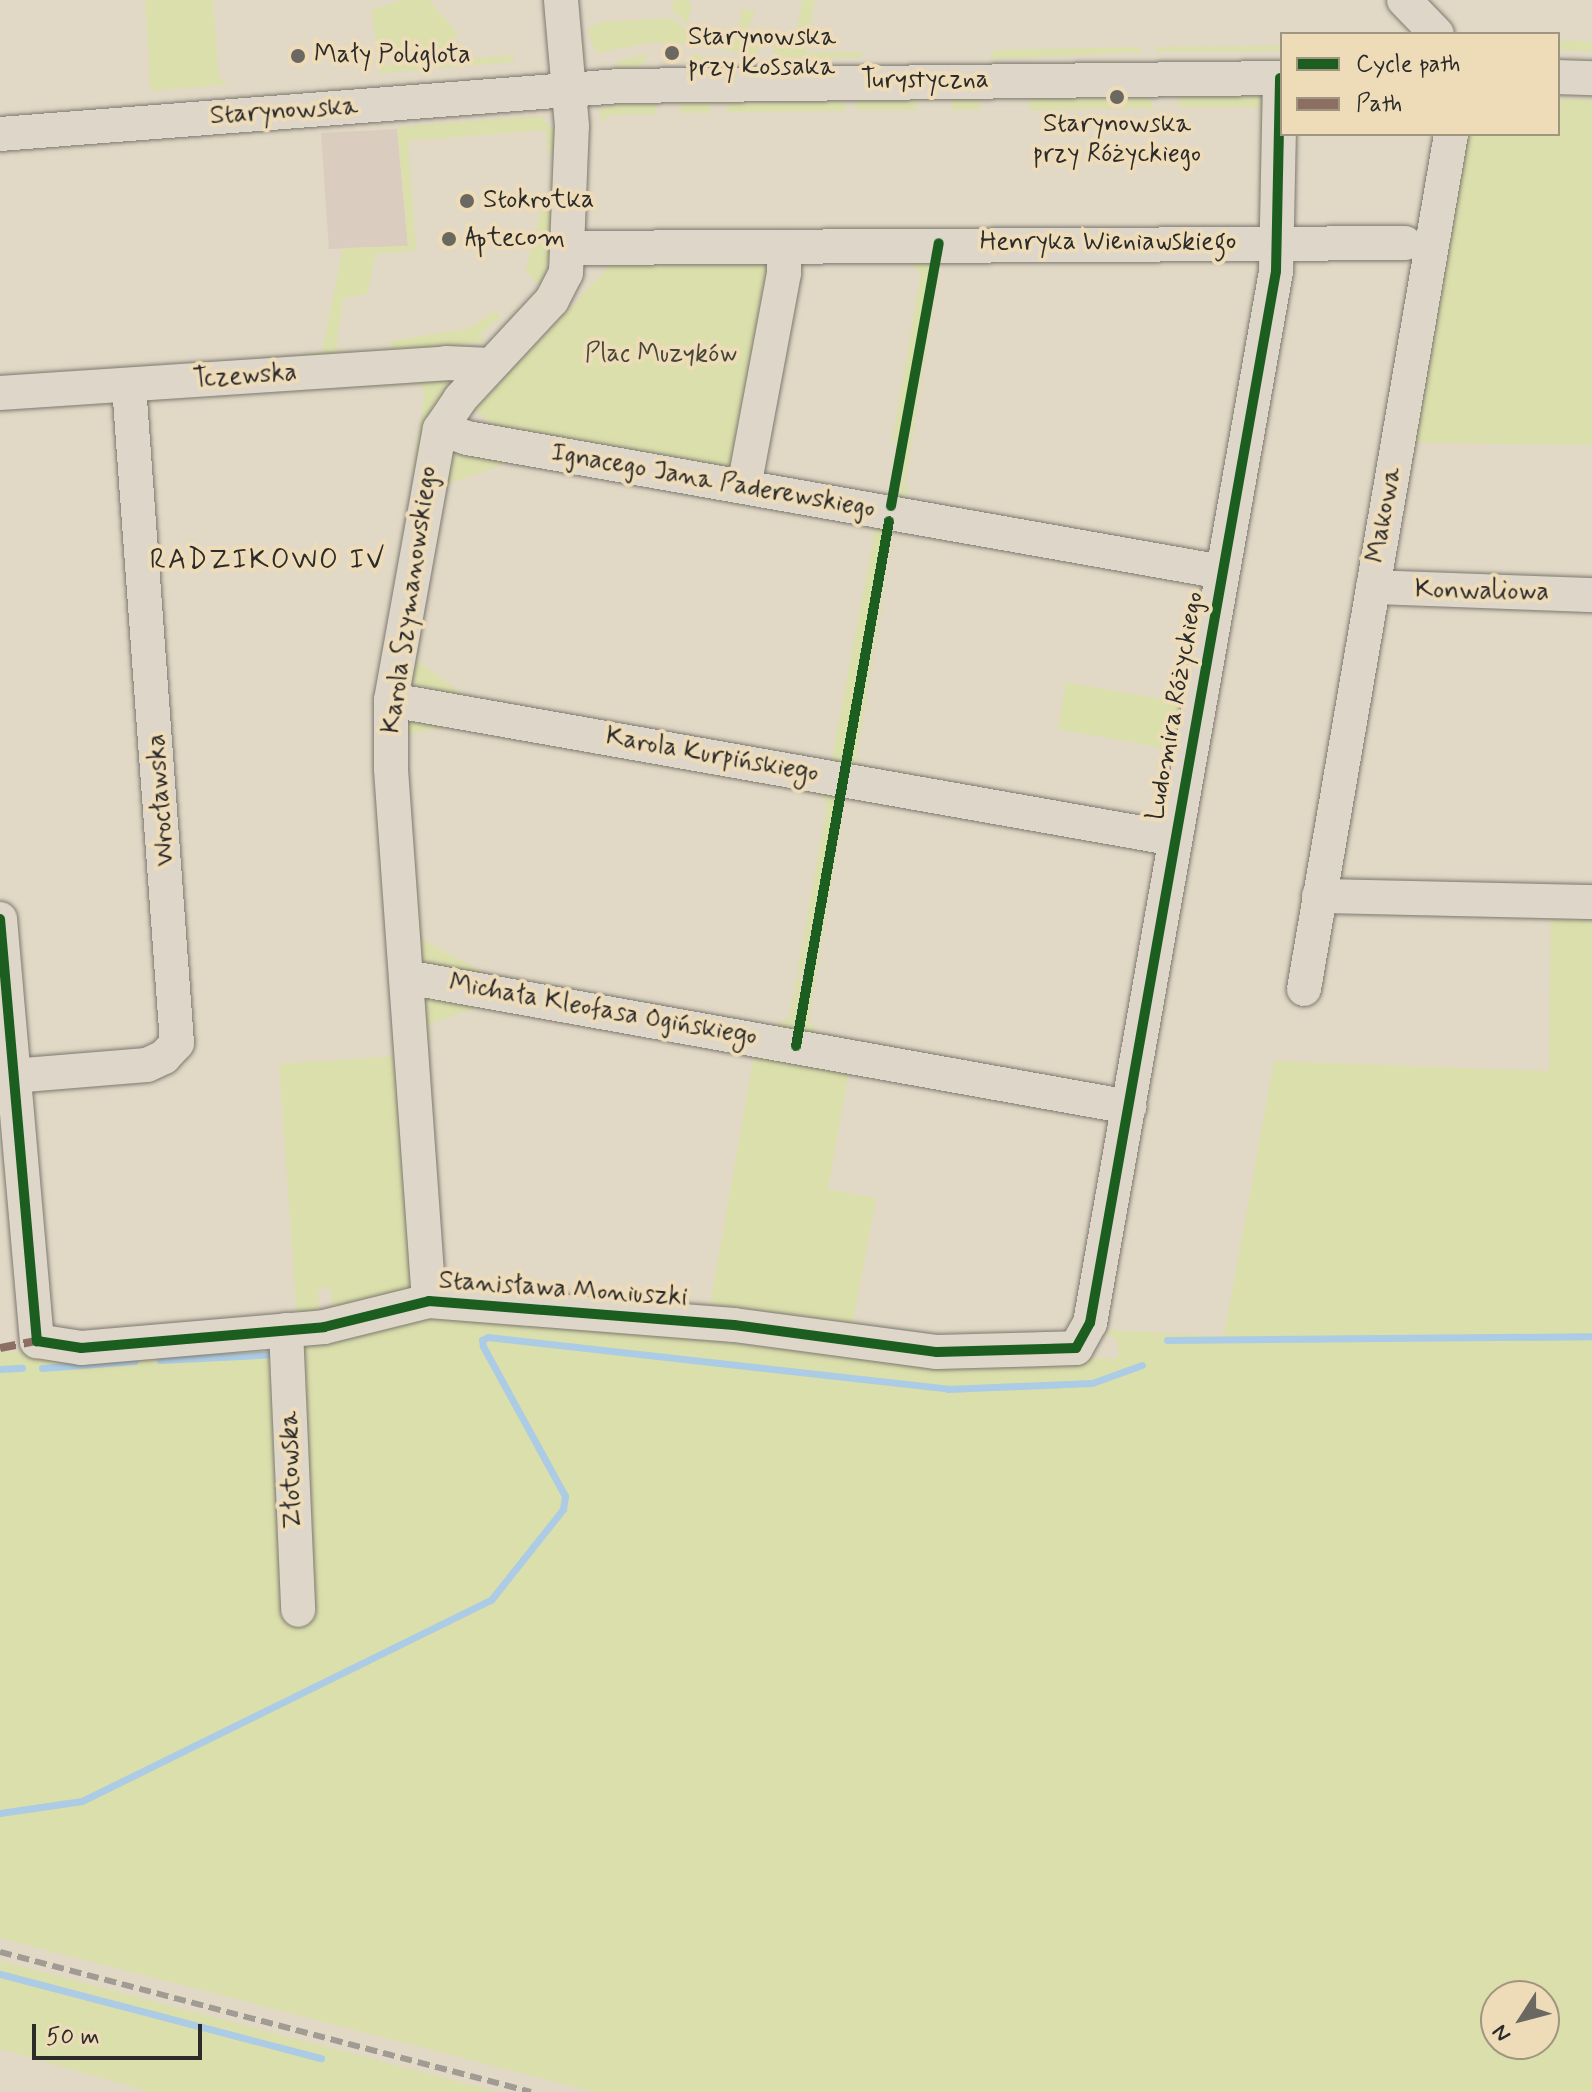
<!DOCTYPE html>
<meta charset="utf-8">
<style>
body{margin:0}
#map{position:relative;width:1592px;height:2092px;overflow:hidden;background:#e1d8c5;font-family:Mynerve,sans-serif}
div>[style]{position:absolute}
.built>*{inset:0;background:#dbccc0}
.green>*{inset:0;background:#dbdfac}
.stream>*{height:7px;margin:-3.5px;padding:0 3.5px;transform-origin:3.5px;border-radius:3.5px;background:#accbe4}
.roads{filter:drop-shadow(0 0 2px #7d7970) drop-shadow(0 0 2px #7d7970)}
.minor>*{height:34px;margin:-17px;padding:0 17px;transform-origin:17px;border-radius:17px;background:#ddd6c9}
.rail>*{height:6px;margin-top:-3px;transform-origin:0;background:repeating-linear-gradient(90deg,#a19c93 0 12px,transparent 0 18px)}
.quiet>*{height:8px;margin-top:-4px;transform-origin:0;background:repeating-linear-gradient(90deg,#8d6e63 0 16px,transparent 0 24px)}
.cycleway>*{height:10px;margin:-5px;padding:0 5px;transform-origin:5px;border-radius:5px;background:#1b5e20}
.dots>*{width:22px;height:22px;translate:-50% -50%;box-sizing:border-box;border:4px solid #eedbb8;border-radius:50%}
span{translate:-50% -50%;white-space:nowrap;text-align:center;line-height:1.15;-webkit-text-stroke:8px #eedbb8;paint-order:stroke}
.poi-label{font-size:26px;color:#2b2b2b}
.left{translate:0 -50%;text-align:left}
.street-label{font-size:26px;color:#2b2b2b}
.park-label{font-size:26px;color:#45473b}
.neighbourhood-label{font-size:28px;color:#2b2b2b;letter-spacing:2px}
.legend{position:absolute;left:1280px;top:32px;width:280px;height:104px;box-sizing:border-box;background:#eedbb8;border:2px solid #a09580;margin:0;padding:10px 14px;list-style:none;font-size:24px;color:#2b2b2b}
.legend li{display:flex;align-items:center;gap:16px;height:40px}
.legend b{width:40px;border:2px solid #a09580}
.north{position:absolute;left:1480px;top:1980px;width:80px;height:80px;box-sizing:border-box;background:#eedbb8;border:2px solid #a09580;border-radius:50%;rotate:234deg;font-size:22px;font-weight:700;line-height:32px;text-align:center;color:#2b2b2b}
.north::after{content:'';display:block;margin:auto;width:28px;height:36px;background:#6b6861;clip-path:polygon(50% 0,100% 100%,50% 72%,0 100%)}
.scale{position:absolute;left:32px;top:2024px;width:170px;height:36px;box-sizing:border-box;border:4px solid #2b2b2b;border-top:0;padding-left:10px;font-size:24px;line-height:28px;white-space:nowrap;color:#2b2b2b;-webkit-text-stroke:6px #eedbb8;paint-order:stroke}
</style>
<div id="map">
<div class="built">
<div style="clip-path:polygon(397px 129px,408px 246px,329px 249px,321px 133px)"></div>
</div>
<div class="green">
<div style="clip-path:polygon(145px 0,213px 0,219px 79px,225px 79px,225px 85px,151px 91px)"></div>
<div style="clip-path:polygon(401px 0,429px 0,457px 33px,454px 43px,434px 55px,378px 57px,372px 10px)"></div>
<div style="clip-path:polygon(674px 0,688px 0,692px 5px,688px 24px,672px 11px)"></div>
<div style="clip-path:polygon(802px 0,815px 0,806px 52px,861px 52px,862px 58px,773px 57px,776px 38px,795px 41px)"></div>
<div style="clip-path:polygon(742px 8px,755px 11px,747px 31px,698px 26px,738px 29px)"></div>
<div style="clip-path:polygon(672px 18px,688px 31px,747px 41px,764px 25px,757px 57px,695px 43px,650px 43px,596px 53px,587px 30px,600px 22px)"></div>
<div style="clip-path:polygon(1558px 40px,1592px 42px,1592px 51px,1558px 50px)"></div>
<div style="clip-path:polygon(1282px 46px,1282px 51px,1156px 52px,1156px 47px)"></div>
<div style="clip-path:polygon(1141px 47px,1141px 52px,990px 59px,994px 50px)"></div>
<div style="clip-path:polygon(692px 53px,742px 67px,757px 68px,716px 72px,691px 59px)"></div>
<div style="clip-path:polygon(650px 54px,635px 73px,619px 75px,617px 61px)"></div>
<div style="clip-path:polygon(514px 55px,513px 62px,427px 69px,427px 62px)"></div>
<div style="clip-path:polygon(422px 63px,422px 70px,379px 73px,379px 66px)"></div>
<div style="clip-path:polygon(1178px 91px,1254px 93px,1266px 102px,1270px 214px,1259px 213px,1260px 107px,1179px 107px)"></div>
<div style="clip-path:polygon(1104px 92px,1105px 98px,1135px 98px,1135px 92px,1150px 96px,1154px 114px,1149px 108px,1029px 110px,1029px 93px)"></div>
<div style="clip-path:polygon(845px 94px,845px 111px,726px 112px,730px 95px)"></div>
<div style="clip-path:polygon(855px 94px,917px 94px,917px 110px,856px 110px)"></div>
<div style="clip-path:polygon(952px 94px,980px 94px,980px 110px,952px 110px)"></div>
<div style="clip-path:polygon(680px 96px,709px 96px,711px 113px,681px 113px)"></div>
<div style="clip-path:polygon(656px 97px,656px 114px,610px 115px,601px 123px,600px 109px,620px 105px,620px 98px)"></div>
<div style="clip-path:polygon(1558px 99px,1592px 100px,1592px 445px,1412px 443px,1467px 134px,1558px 134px)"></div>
<div style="clip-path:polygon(540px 116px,555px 132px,555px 151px,548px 156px,546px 130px,408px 141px,416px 250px,376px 254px,367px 294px,343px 298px,336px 350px,346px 351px,328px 365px,309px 361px,309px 352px,322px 352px,343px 248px,408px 246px,397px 127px)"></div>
<div style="clip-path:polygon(553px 200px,550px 271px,540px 287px,526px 270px,542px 206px)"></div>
<div style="clip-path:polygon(619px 256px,769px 259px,734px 471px,495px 428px,475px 409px)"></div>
<div style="clip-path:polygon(910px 262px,931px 262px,897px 442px,892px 441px,921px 275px)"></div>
<div style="clip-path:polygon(940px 268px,905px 484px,911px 494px,905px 493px,903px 507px,899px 497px)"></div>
<div style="clip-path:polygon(495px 311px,501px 315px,480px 336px,488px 344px,484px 352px,483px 342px,466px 343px,467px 353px,394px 354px,391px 348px,391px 341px,469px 328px)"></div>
<div style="clip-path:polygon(448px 372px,454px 381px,419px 471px,413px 470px,425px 391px,418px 383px,374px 387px,373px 376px)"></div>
<div style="clip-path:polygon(450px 448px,509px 462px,445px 485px)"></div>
<div style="clip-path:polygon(877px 519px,884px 529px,842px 764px,830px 769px)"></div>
<div style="clip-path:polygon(897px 526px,855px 764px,884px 770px,883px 778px,853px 771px,851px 764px)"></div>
<div style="clip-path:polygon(416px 660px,463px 694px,461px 704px,410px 691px,406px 667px)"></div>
<div style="clip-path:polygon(1066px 682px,1183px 703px,1174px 750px,1058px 729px)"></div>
<div style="clip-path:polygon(404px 719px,449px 726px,407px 735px)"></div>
<div style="clip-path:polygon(819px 792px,836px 796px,802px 975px,797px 974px,827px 805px)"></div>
<div style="clip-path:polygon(846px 797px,809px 1020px,817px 1033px,808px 1041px,804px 1034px)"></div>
<div style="clip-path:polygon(418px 889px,422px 939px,487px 974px,486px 982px,422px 967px,410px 892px)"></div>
<div style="clip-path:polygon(evenodd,1592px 910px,1592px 2092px,594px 2092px,0 1938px,0 1352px,67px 1353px,410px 1315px,719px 1331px,930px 1370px,932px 1359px,1118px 1358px,1118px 1342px,1103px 1330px,1224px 1336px,1274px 1061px,1549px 1071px,1551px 916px,1592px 910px,1496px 1996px,1544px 1996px,1544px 2044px,1496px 2044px,1496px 1996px)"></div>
<div style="clip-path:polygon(796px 978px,801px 979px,793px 1031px,778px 1035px,776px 1025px,789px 1017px)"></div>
<div style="clip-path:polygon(427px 995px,479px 1007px,429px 1024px,430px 1040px,420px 1040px)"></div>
<div style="clip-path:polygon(396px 1056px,414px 1290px,333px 1309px,330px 1287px,318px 1288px,319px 1311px,297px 1319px,279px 1064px)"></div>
<div style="clip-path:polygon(754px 1056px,850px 1065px,828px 1189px,876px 1198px,853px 1323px,710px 1304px)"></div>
<div style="clip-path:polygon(0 1961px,498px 2092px,150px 2092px,0 2049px)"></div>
</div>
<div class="stream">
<div style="left:1167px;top:1340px;width:425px;rotate:-0.5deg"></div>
<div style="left:160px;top:1360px;width:117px;rotate:-2.9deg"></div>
<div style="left:42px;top:1368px;width:93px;rotate:-4.3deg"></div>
<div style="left:0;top:1369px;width:22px;rotate:-3deg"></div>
<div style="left:0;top:1813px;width:83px;rotate:-8.3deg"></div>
<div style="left:82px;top:1801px;width:456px;rotate:-26.2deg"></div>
<div style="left:491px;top:1600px;width:116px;rotate:-51.6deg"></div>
<div style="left:563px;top:1509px;width:13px;rotate:-81deg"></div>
<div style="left:565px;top:1496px;width:171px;rotate:-118.7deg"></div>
<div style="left:483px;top:1346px;width:6px;rotate:-99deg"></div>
<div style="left:482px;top:1340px;width:7px;rotate:-27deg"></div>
<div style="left:488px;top:1337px;width:463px;rotate:6.4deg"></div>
<div style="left:948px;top:1389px;width:144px;rotate:-2.4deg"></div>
<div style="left:1092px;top:1383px;width:53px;rotate:-19.8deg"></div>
<div style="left:0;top:1974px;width:332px;rotate:14.7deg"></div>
</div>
<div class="roads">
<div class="minor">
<div style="left:1404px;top:0;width:47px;rotate:45.9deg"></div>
<div style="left:1558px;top:77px;width:34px;rotate:2deg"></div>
<div style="left:0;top:134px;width:621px;rotate:-4.43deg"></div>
<div style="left:619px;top:86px;width:663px;rotate:-0.69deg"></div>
<div style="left:571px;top:248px;width:834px;rotate:-0.34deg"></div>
<div style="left:0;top:393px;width:447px;rotate:-3.8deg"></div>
<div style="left:446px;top:363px;width:45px;rotate:2.5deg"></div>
<div style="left:440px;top:429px;width:28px;rotate:18deg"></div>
<div style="left:467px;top:438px;width:767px;rotate:10.06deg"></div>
<div style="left:744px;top:487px;width:218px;rotate:-79.4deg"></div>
<div style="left:784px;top:273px;width:26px;rotate:-90deg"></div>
<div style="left:1373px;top:587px;width:219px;rotate:2.1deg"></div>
<div style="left:391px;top:700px;width:796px;rotate:10.05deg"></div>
<div style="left:1319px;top:896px;width:273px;rotate:1.3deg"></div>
<div style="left:0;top:919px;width:424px;rotate:85deg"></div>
<div style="left:37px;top:1341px;width:45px;rotate:9deg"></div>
<div style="left:81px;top:1348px;width:244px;rotate:-4.9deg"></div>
<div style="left:324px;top:1327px;width:108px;rotate:-13.9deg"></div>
<div style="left:429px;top:1301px;width:306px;rotate:4.5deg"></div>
<div style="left:734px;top:1325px;width:205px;rotate:7.6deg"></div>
<div style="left:937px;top:1352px;width:139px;rotate:-1.6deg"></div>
<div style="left:1076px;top:1348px;width:29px;rotate:-61deg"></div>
<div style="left:1090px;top:1323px;width:1068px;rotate:-79.97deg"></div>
<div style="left:1276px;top:271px;width:193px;rotate:-88.8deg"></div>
<div style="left:406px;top:977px;width:735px;rotate:10.19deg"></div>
<div style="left:1304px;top:989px;width:868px;rotate:-80.24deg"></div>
<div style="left:0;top:1077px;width:147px;rotate:-4.7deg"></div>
<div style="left:147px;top:1065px;width:19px;rotate:-25deg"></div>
<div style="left:164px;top:1057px;width:19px;rotate:-47deg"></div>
<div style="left:177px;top:1043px;width:659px;rotate:-94.18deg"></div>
<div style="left:429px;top:1301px;width:533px;rotate:-94.09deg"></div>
<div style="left:391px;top:769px;width:69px;rotate:-90deg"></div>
<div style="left:391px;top:700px;width:275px;rotate:-79.8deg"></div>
<div style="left:440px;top:429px;width:36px;rotate:-56deg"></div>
<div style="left:460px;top:399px;width:135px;rotate:-47.1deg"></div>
<div style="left:552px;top:300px;width:30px;rotate:-63deg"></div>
<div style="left:566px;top:273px;width:147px;rotate:-87.7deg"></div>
<div style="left:572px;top:126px;width:126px;rotate:-95deg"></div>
<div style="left:286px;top:1330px;width:280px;rotate:87.5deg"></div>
</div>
</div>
<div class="rail">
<div style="left:0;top:1952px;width:549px;rotate:14.77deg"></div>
</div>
<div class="quiet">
<div style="left:0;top:1348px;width:38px;rotate:-11deg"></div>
</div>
<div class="cycleway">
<div style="left:891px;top:506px;width:267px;rotate:-79.7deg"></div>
<div style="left:0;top:919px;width:424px;rotate:85deg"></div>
<div style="left:37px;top:1341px;width:45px;rotate:9deg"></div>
<div style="left:81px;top:1348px;width:244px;rotate:-4.9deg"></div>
<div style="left:324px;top:1327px;width:108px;rotate:-13.9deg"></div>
<div style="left:429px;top:1301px;width:306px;rotate:4.5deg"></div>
<div style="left:734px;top:1325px;width:205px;rotate:7.6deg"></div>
<div style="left:937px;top:1352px;width:139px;rotate:-1.6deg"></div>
<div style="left:1076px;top:1348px;width:29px;rotate:-61deg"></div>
<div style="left:1090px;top:1323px;width:1068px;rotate:-79.97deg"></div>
<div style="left:1276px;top:271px;width:193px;rotate:-88.8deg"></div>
<div style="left:796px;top:1046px;width:533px;rotate:-79.95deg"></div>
</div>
<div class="dots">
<div style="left:672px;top:53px;background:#6b6861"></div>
<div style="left:298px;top:56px;background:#6b6861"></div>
<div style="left:1117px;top:97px;background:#6b6861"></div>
<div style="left:467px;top:201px;background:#6b6861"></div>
<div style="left:449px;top:239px;background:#6b6861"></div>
</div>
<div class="poi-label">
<span class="left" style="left:688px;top:53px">Starynowska<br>przy Kossaka</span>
<span class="left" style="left:314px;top:56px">Mały Poliglota</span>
<span style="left:1117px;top:140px">Starynowska<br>przy Różyckiego</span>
<span class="left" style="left:483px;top:201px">Stokrotka</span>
<span class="left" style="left:465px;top:239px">Aptecom</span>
</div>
<div class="street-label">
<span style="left:925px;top:81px">Turystyczna</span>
<span style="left:284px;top:112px;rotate:-4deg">Starynowska</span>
<span style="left:1108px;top:243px">Henryka Wieniawskiego</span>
<span style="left:245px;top:377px;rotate:-4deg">Tczewska</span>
<span style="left:713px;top:482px;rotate:10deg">Ignacego Jana Paderewskiego</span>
<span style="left:1385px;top:515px;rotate:-80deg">Makowa</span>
<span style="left:1482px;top:592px;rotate:1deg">Konwaliowa</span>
<span style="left:411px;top:600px;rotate:-82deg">Karola Szymanowskiego</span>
<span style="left:1176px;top:706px;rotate:-80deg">Ludomira Różyckiego</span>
<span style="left:712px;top:756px;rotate:10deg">Karola Kurpińskiego</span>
<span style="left:162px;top:800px;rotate:-94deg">Wrocławska</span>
<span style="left:603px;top:1011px;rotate:10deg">Michała Kleofasa Ogińskiego</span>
<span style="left:563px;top:1290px;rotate:4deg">Stanisława Moniuszki</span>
<span style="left:292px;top:1470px;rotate:-92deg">Złotowska</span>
</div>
<div class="park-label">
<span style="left:661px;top:355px">Plac Muzyków</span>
</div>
<div class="neighbourhood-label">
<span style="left:268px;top:561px">RADZIKOWO IV</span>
</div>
<ul class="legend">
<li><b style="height:10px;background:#1b5e20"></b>Cycle path</li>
<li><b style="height:10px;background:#8d6e63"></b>Path</li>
</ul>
<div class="north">N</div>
<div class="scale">50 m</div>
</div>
